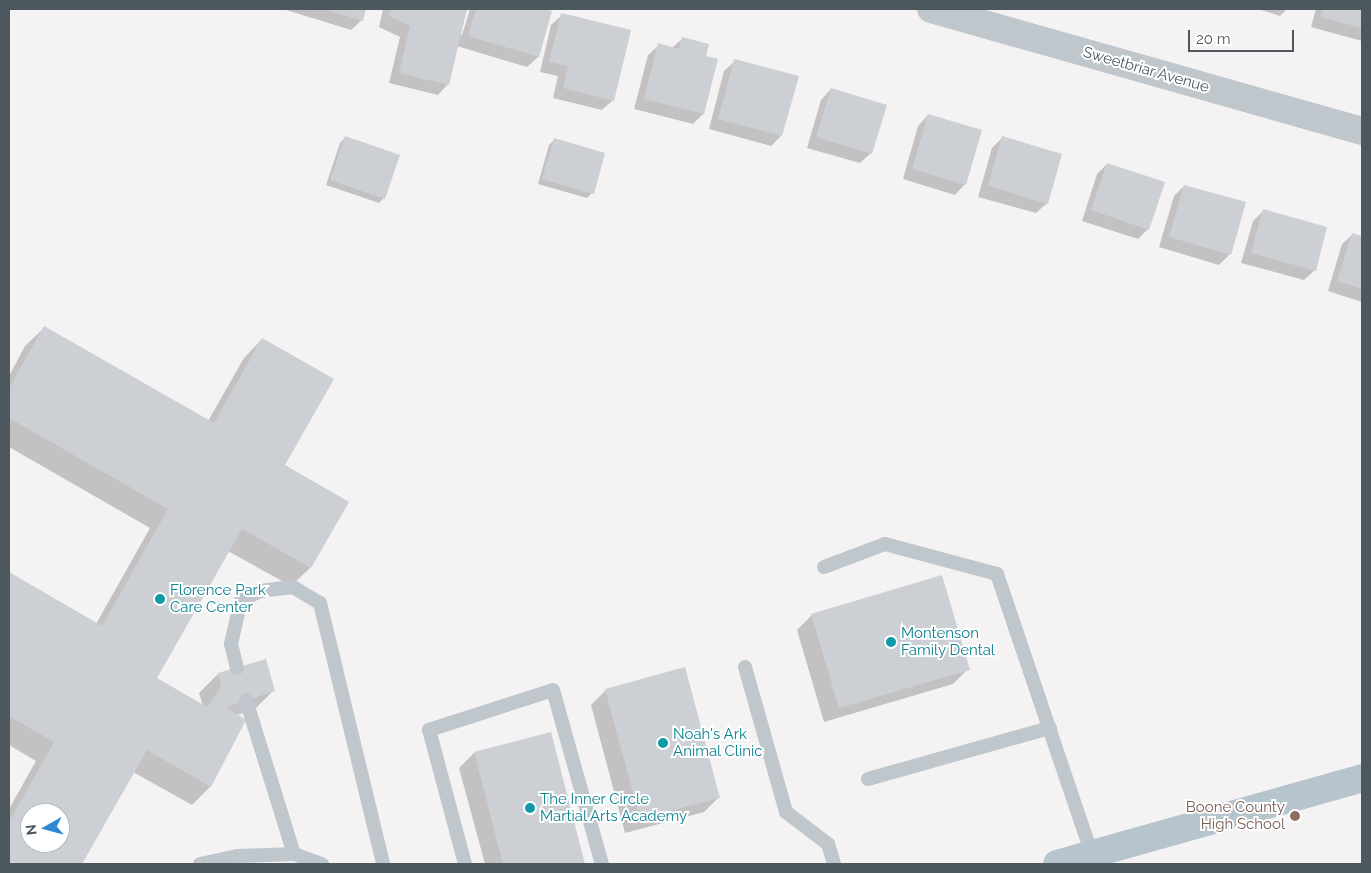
<!DOCTYPE html>
<style>
body{margin:0}
#map{position:relative;width:1371px;height:873px;overflow:hidden;background:#f4f2f2;font-family:Raleway,sans-serif}
div>[style]{position:absolute}
.shadow>*{inset:0;background:#0003}
.building>*{inset:0;background:#cccfd4}
.lane>*{height:14px;margin:-7px;padding:0 7px;transform-origin:7px;border-radius:7px;background:#bfc7cd}
.street>*{height:28px;margin:-14px;padding:0 14px;transform-origin:14px;border-radius:14px;background:#bfc7cd}
.primary>*{height:28px;margin:-14px;padding:0 14px;transform-origin:14px;border-radius:14px;background:#b5c4cd}
.dots>*{width:14px;height:14px;translate:-50% -50%;box-sizing:border-box;border:2px solid #fff;border-radius:50%}
span{translate:-50% -50%;white-space:nowrap;text-align:center;line-height:1.15;-webkit-text-stroke:4px #fff;paint-order:stroke}
.street-label{font-size:15px;color:#4c575e}
.culture-label{font-size:15px;color:#0d838f}
.left{translate:0 -50%;text-align:left}
.education-label{font-size:15px;color:#785e54}
.right{translate:-100% -50%;text-align:right}
.frame{position:absolute;inset:0;border:10px solid #4c575e;pointer-events:none}
.north{position:absolute;left:20px;top:803px;width:50px;height:50px;box-sizing:border-box;background:#fff;border:1px solid #b7bcbf;border-radius:50%;rotate:263deg;font-size:14px;font-weight:700;line-height:20px;text-align:center;color:#4c575e}
.north::after{content:'';display:block;margin:auto;width:18px;height:22px;background:#2d88d3;clip-path:polygon(50% 0,100% 100%,50% 72%,0 100%)}
.scale{position:absolute;left:1188px;top:30px;width:106px;height:22px;box-sizing:border-box;border:2px solid #4c575e;border-top:0;padding-left:6px;font-size:15px;line-height:18px;white-space:nowrap;color:#4c575e;-webkit-text-stroke:4px #fff;paint-order:stroke}
</style>
<div id="map">
<div class="shadow">
<div style="clip-path:polygon(283px 9px,365px 9px,362px 20px,351px 30px)"></div>
<div style="clip-path:polygon(383px 9px,466px 9px,460px 34px,462px 35px,470px 9px,540px 9px,551px 12px,538px 57px,527px 67px,457px 46px,448px 84px,438px 95px,389px 83px,400px 37px,379px 27px)"></div>
<div style="clip-path:polygon(1258px 9px,1287px 9px,1280px 16px)"></div>
<div style="clip-path:polygon(1316px 9px,1362px 9px,1362px 41px,1311px 27px)"></div>
<div style="clip-path:polygon(562px 15px,613px 100px,602px 110px,553px 98px,558px 76px,540px 72px,551px 25px)"></div>
<div style="clip-path:polygon(682px 39px,704px 57px,717px 60px,703px 114px,693px 124px,634px 109px,648px 55px,659px 45px,672px 48px)"></div>
<div style="clip-path:polygon(735px 61px,781px 136px,771px 146px,709px 129px,724px 71px)"></div>
<div style="clip-path:polygon(831px 89px,871px 153px,860px 163px,807px 148px,821px 100px)"></div>
<div style="clip-path:polygon(928px 115px,965px 184px,955px 195px,903px 179px,918px 126px)"></div>
<div style="clip-path:polygon(345px 138px,384px 198px,379px 203px,326px 185px,340px 143px)"></div>
<div style="clip-path:polygon(1002px 138px,1047px 203px,1036px 213px,978px 197px,992px 148px)"></div>
<div style="clip-path:polygon(554px 140px,592px 193px,587px 198px,538px 184px,549px 145px)"></div>
<div style="clip-path:polygon(1107px 164px,1148px 229px,1138px 239px,1082px 221px,1097px 174px)"></div>
<div style="clip-path:polygon(1184px 186px,1230px 254px,1219px 265px,1159px 247px,1174px 196px)"></div>
<div style="clip-path:polygon(1263px 211px,1315px 270px,1304px 280px,1241px 263px,1253px 221px)"></div>
<div style="clip-path:polygon(1353px 234px,1362px 237px,1362px 302px,1328px 291px,1342px 244px)"></div>
<div style="clip-path:polygon(evenodd,44px 328px,208px 421px,244px 358px,262px 339px,283px 465px,348px 502px,310px 568px,291px 586px,228px 551px,156px 679px,203px 706px,199px 693px,218px 674px,266px 661px,273px 691px,254px 710px,236px 715px,210px 787px,192px 805px,133px 772px,81px 864px,9px 864px,9px 809px,36px 761px,9px 745px,9px 574px,96px 624px,150px 528px,9px 447px,9px 376px,25px 346px,44px 328px,30px 813px,60px 813px,60px 843px,30px 843px,30px 813px)"></div>
<div style="clip-path:polygon(812px 615px,968px 669px,953px 684px,824px 722px,797px 630px)"></div>
<div style="clip-path:polygon(606px 690px,719px 797px,704px 812px,625px 833px,591px 705px)"></div>
<div style="clip-path:polygon(550px 733px,584px 864px,485px 864px,459px 768px,474px 753px)"></div>
</div>
<div class="building">
<div style="clip-path:polygon(324px 9px,366px 9px,363px 21px)"></div>
<div style="clip-path:polygon(390px 9px,467px 9px,449px 85px,399px 73px,410px 26px,389px 16px)"></div>
<div style="clip-path:polygon(476px 9px,544px 9px,552px 11px,539px 57px,468px 36px)"></div>
<div style="clip-path:polygon(1323px 9px,1362px 9px,1362px 28px,1320px 17px)"></div>
<div style="clip-path:polygon(561px 13px,631px 30px,614px 101px,563px 88px,568px 66px,549px 62px)"></div>
<div style="clip-path:polygon(682px 37px,709px 44px,706px 56px,718px 59px,704px 114px,644px 99px,658px 43px,679px 49px)"></div>
<div style="clip-path:polygon(734px 59px,799px 76px,782px 136px,718px 119px)"></div>
<div style="clip-path:polygon(831px 88px,887px 105px,872px 154px,816px 137px)"></div>
<div style="clip-path:polygon(928px 114px,982px 130px,966px 185px,912px 169px)"></div>
<div style="clip-path:polygon(345px 136px,400px 155px,385px 199px,330px 180px)"></div>
<div style="clip-path:polygon(1002px 136px,1062px 154px,1048px 204px,988px 186px)"></div>
<div style="clip-path:polygon(554px 138px,605px 153px,594px 194px,542px 179px)"></div>
<div style="clip-path:polygon(1107px 163px,1165px 182px,1149px 230px,1091px 210px)"></div>
<div style="clip-path:polygon(1184px 185px,1246px 202px,1231px 255px,1169px 237px)"></div>
<div style="clip-path:polygon(1263px 209px,1327px 227px,1316px 271px,1251px 253px)"></div>
<div style="clip-path:polygon(1352px 233px,1362px 236px,1362px 289px,1337px 281px)"></div>
<div style="clip-path:polygon(evenodd,44px 326px,214px 423px,262px 338px,334px 379px,285px 465px,349px 502px,311px 568px,242px 529px,157px 678px,207px 707px,221px 687px,218px 673px,266px 659px,275px 691px,226px 707px,246px 720px,211px 787px,147px 750px,82px 864px,9px 864px,9px 822px,54px 742px,9px 716px,9px 572px,102px 626px,168px 509px,9px 418px,9px 388px,44px 326px,30px 813px,60px 813px,60px 843px,30px 843px,30px 813px)"></div>
<div style="clip-path:polygon(942px 575px,970px 670px,839px 708px,811px 614px)"></div>
<div style="clip-path:polygon(685px 667px,720px 798px,640px 819px,605px 689px)"></div>
<div style="clip-path:polygon(551px 732px,585px 864px,503px 864px,474px 752px)"></div>
</div>
<div class="lane">
<div style="left:824px;top:567px;width:65px;rotate:-20.7deg"></div>
<div style="left:885px;top:544px;width:116px;rotate:15deg"></div>
<div style="left:997px;top:574px;width:296px;rotate:71.3deg"></div>
<div style="left:745px;top:667px;width:151px;rotate:74.2deg"></div>
<div style="left:786px;top:812px;width:53px;rotate:37.3deg"></div>
<div style="left:828px;top:844px;width:21px;rotate:73deg"></div>
<div style="left:237px;top:668px;width:25px;rotate:-104deg"></div>
<div style="left:231px;top:644px;width:45px;rotate:-77.2deg"></div>
<div style="left:241px;top:600px;width:21px;rotate:-25deg"></div>
<div style="left:260px;top:591px;width:33px;rotate:-7deg"></div>
<div style="left:293px;top:587px;width:31px;rotate:31deg"></div>
<div style="left:320px;top:603px;width:268px;rotate:76.4deg"></div>
<div style="left:246px;top:700px;width:161px;rotate:72.7deg"></div>
<div style="left:868px;top:779px;width:189px;rotate:-15.7deg"></div>
<div style="left:200px;top:864px;width:39px;rotate:-12deg"></div>
<div style="left:238px;top:856px;width:56px;rotate:-2deg"></div>
<div style="left:294px;top:854px;width:30px;rotate:20deg"></div>
<div style="left:465px;top:864px;width:139px;rotate:-105deg"></div>
<div style="left:429px;top:730px;width:130px;rotate:-17.9deg"></div>
<div style="left:553px;top:690px;width:181px;rotate:74.3deg"></div>
</div>
<div class="street">
<div style="left:931px;top:9px;width:448px;rotate:15.8deg"></div>
</div>
<div class="primary">
<div style="left:1057px;top:864px;width:317px;rotate:-15.7deg"></div>
</div>
<div class="dots">
<div style="left:160px;top:599px;background:#0f9aa8"></div>
<div style="left:891px;top:642px;background:#0f9aa8"></div>
<div style="left:663px;top:743px;background:#0f9aa8"></div>
<div style="left:530px;top:808px;background:#0f9aa8"></div>
<div style="left:1295px;top:816px;background:#8d6e63"></div>
</div>
<div class="street-label">
<span style="left:1146px;top:70px;rotate:16deg">Sweetbriar Avenue</span>
</div>
<div class="culture-label">
<span class="left" style="left:170px;top:599px">Florence Park<br>Care Center</span>
<span class="left" style="left:901px;top:642px">Montenson<br>Family Dental</span>
<span class="left" style="left:673px;top:743px">Noah's Ark<br>Animal Clinic</span>
<span class="left" style="left:540px;top:808px">The Inner Circle<br>Martial Arts Academy</span>
</div>
<div class="education-label">
<span class="right" style="left:1285px;top:816px">Boone County<br>High School</span>
</div>
<div class="frame"></div>
<div class="north">N</div>
<div class="scale">20 m</div>
</div>
